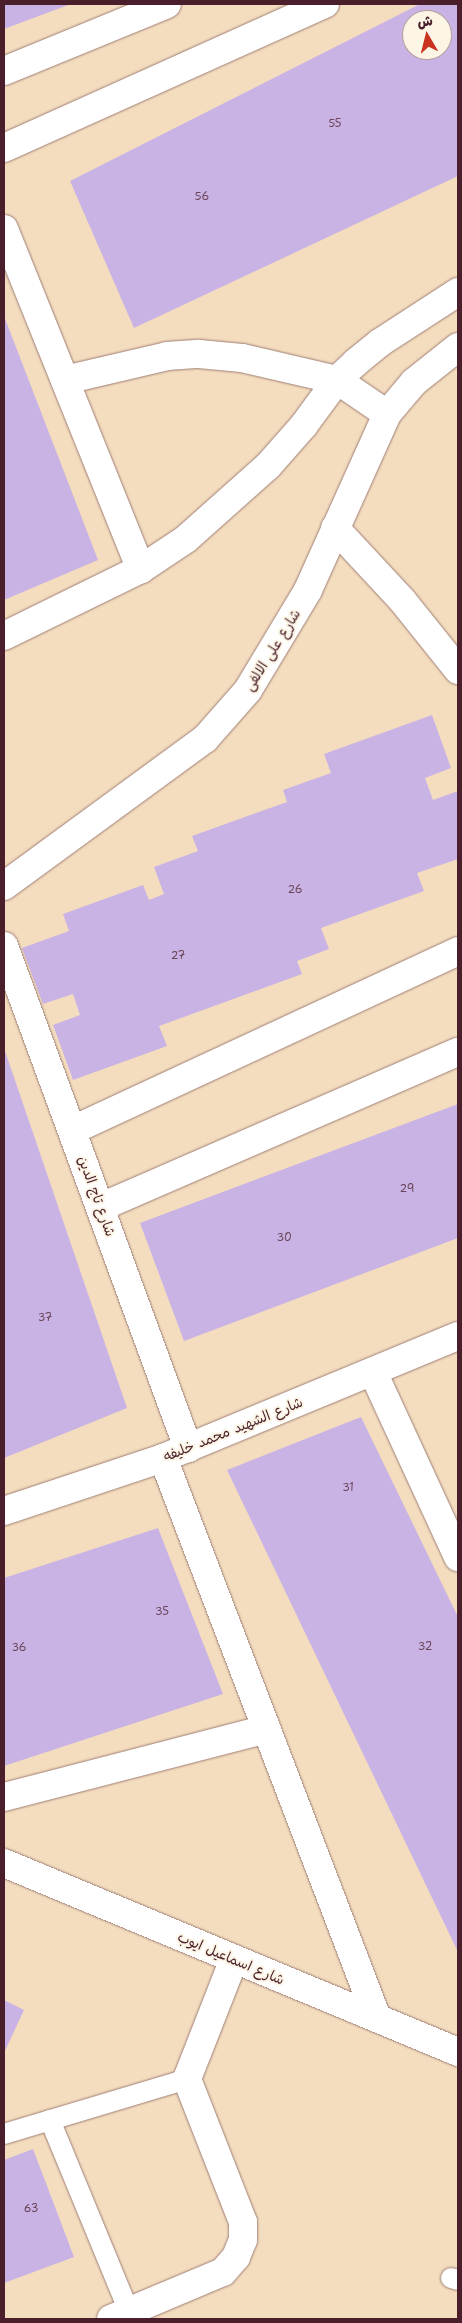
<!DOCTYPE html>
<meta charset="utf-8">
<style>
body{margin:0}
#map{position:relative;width:462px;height:2323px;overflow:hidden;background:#f4ddbf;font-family:"Shantell Sans","Playpen Sans Arabic",sans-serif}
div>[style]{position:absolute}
.building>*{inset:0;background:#c9b3e4}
.roads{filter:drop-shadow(0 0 1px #9f7e75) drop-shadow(0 0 1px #9f7e75)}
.service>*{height:20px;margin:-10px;padding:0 10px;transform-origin:10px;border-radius:10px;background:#fff}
.minor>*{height:28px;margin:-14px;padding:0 14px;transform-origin:14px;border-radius:14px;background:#fff}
span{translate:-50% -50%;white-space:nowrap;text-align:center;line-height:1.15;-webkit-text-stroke:4px #fcf5e5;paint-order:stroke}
.number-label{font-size:11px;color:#6a4459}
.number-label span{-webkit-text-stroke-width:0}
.street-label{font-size:14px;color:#4a1f2b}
.frame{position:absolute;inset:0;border:5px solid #4a1f2b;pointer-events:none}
.north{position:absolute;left:402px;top:10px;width:50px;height:50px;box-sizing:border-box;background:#fcf5e5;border:1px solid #b59f9b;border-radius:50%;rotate:352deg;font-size:14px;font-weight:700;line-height:20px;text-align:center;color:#4a1f2b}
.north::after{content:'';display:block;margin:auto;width:18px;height:22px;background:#c8321e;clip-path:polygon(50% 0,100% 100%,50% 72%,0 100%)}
</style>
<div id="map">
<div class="building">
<div style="clip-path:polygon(4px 4px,71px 4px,4px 29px)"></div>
<div style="clip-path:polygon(evenodd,420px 4px,458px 4px,458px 176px,134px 328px,70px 181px,420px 4px,412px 20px,442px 20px,442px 50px,412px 50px,412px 20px)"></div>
<div style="clip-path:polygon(4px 316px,98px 560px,4px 600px)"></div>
<div style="clip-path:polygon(432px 715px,451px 768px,425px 778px,433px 800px,458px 791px,458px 859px,417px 873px,424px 891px,321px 928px,329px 949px,297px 961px,302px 974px,159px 1026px,167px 1046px,73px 1080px,53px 1025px,80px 1015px,73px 994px,43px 1004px,22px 948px,69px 931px,63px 914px,143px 885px,149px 900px,164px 894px,154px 867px,198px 851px,192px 836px,287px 802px,283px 790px,331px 773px,324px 754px)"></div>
<div style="clip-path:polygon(4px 1048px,127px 1408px,4px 1458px)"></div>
<div style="clip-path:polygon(458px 1104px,458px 1238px,184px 1341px,140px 1223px)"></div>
<div style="clip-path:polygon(361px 1417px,458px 1617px,458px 1952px,227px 1470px)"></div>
<div style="clip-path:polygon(158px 1528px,223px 1694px,4px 1766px,4px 1578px)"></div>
<div style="clip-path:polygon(4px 2000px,24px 2010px,4px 2053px)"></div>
<div style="clip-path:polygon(33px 2149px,74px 2257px,4px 2283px,4px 2160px)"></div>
</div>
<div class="roads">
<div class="service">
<div style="left:50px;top:2120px;width:215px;rotate:67.6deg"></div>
<div style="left:4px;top:2134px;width:191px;rotate:-16.7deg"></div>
<div style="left:451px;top:2278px;width:7px;rotate:16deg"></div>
</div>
<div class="minor">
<div style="left:4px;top:71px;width:176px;rotate:-22.3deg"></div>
<div style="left:4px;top:148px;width:352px;rotate:-24.2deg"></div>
<div style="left:4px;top:229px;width:367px;rotate:68.1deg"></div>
<div style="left:65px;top:380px;width:105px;rotate:-13.2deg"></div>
<div style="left:167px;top:356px;width:32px;rotate:-4deg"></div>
<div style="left:199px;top:354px;width:43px;rotate:5.3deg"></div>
<div style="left:242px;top:358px;width:98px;rotate:13deg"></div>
<div style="left:337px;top:380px;width:60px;rotate:34.2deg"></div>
<div style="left:335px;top:528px;width:98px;rotate:47.1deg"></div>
<div style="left:402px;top:600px;width:90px;rotate:51.3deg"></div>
<div style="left:4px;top:636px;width:153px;rotate:-26.1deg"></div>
<div style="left:141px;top:569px;width:54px;rotate:-33.7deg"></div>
<div style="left:186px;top:539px;width:110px;rotate:-41.7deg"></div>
<div style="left:268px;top:466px;width:55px;rotate:-48.7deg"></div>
<div style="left:304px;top:425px;width:56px;rotate:-53.7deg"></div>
<div style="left:337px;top:380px;width:25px;rotate:-43deg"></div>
<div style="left:355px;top:363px;width:33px;rotate:-39deg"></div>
<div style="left:381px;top:342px;width:92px;rotate:-33deg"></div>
<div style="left:4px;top:886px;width:249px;rotate:-36.2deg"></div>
<div style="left:205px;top:739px;width:65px;rotate:-48.7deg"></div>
<div style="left:248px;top:690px;width:117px;rotate:-59deg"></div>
<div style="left:308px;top:590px;width:193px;rotate:-65.8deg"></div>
<div style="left:387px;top:414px;width:42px;rotate:-49.8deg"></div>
<div style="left:414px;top:382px;width:56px;rotate:-38.5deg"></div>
<div style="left:4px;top:946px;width:535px;rotate:69.87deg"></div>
<div style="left:73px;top:1130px;width:425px;rotate:-24.9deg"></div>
<div style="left:101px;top:1207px;width:389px;rotate:-23.5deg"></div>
<div style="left:373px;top:1372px;width:204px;rotate:65.3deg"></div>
<div style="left:163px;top:1458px;width:599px;rotate:69.09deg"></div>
<div style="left:4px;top:1511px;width:168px;rotate:-18.4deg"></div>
<div style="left:163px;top:1458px;width:319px;rotate:-22.5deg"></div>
<div style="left:4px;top:1797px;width:271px;rotate:-14.5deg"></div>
<div style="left:4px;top:1863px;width:492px;rotate:22.6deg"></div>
<div style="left:111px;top:2319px;width:121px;rotate:-22.8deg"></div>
<div style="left:223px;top:2272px;width:20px;rotate:-49deg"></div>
<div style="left:236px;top:2257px;width:18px;rotate:-68deg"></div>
<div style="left:243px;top:2240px;width:18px;rotate:-90deg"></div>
<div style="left:243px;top:2222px;width:154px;rotate:-111.4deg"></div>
<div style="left:187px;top:2079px;width:129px;rotate:-68.6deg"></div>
</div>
</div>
<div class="number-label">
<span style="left:335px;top:124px">55</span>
<span style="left:202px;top:197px">56</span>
<span style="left:295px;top:890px">26</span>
<span style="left:178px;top:956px">27</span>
<span style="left:407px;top:1189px">29</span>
<span style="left:284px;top:1238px">30</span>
<span style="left:45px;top:1318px">37</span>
<span style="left:348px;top:1488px">31</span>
<span style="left:162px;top:1612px">35</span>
<span style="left:425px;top:1647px">32</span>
<span style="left:19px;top:1648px">36</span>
<span style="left:31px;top:2209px">63</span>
</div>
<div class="street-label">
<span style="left:272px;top:650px;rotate:-58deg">شارع على الالفى</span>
<span style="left:97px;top:1196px;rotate:70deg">شارع تاج الدين</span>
<span style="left:233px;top:1429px;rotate:-22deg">شارع الشهيد محمد خليفه</span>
<span style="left:231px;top:1958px;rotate:23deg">شارع اسماعيل ايوب</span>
</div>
<div class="frame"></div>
<div class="north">ش</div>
</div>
